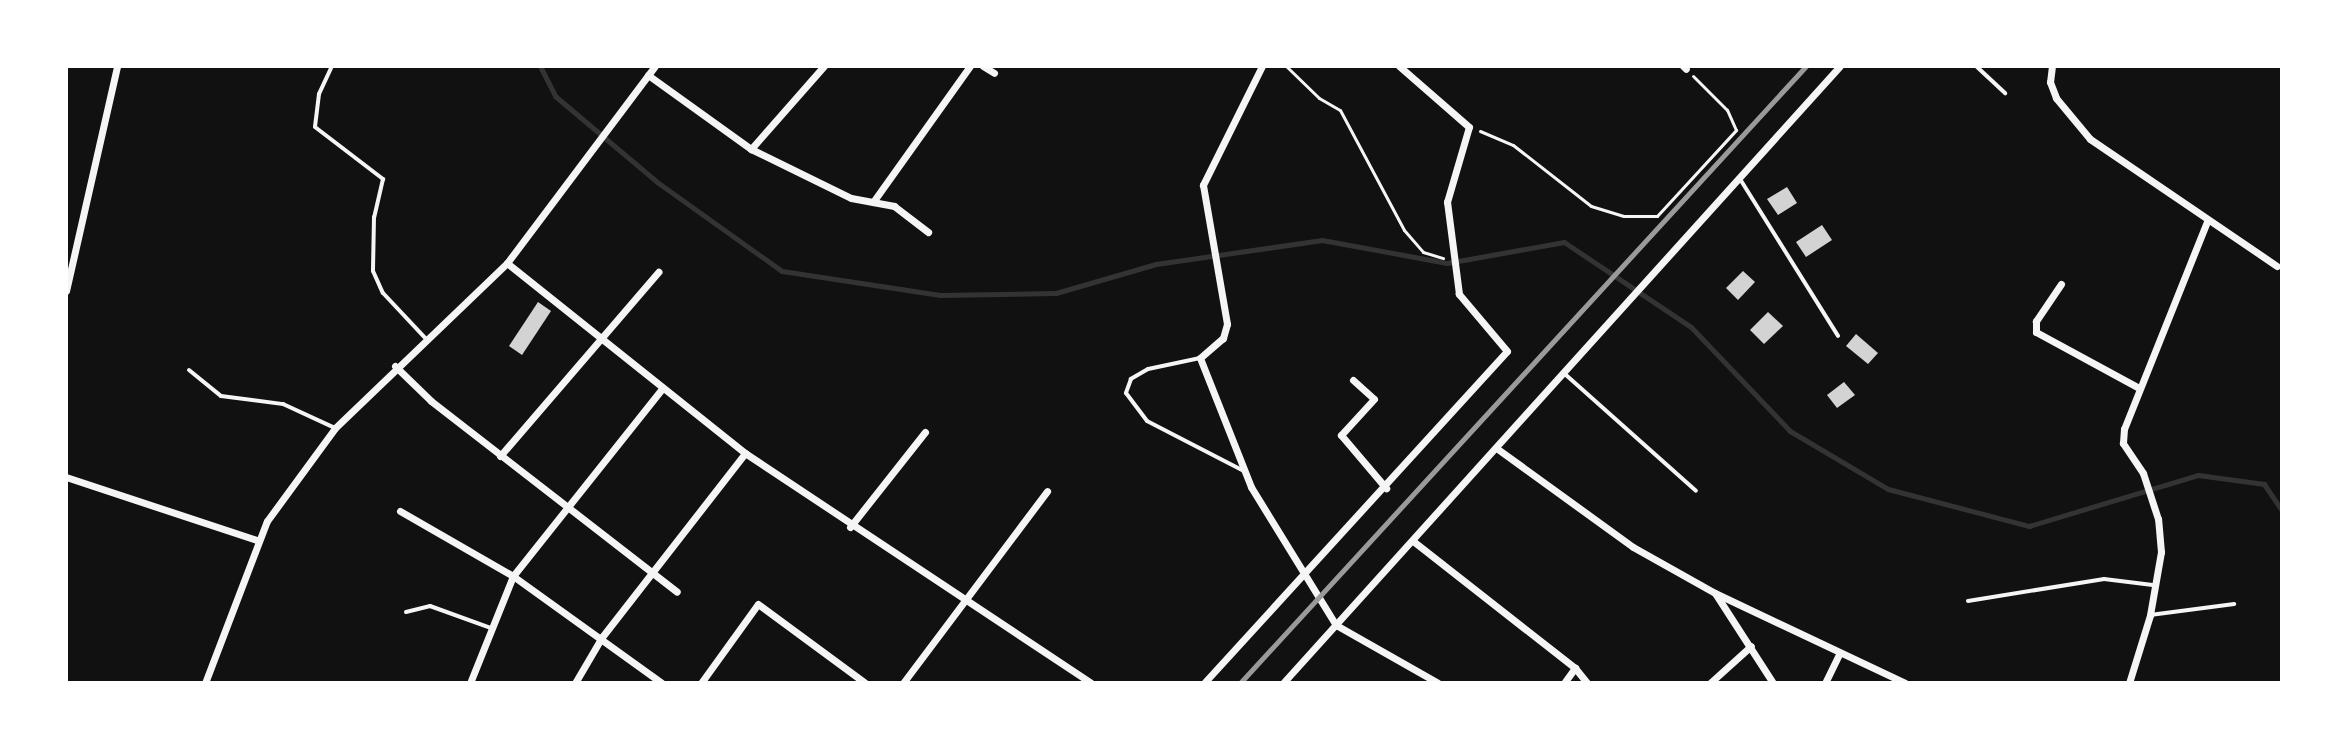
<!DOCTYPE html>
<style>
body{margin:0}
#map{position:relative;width:2348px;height:749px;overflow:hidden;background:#111;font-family:Rubik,sans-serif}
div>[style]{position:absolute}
.stream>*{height:5px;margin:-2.5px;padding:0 2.5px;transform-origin:2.5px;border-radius:2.5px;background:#333}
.building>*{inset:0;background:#d3d3d3}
.path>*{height:3px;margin:-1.5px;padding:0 1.5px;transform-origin:1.5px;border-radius:1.5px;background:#f5f5f5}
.service>*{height:4px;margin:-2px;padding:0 2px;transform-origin:2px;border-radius:2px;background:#f5f5f5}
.minor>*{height:7px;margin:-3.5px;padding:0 3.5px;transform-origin:3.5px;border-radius:3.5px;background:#f5f5f5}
.rail>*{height:5px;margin:-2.5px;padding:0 2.5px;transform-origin:2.5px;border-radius:2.5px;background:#9a9a9a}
span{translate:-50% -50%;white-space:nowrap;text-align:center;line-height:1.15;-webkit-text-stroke:6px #fff;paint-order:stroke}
.frame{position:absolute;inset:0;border:68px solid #fff;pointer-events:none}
</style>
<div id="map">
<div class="stream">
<div style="left:540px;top:66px;width:34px;rotate:63deg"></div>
<div style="left:555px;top:96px;width:133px;rotate:40.1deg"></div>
<div style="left:657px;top:182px;width:153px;rotate:35.5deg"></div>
<div style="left:782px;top:271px;width:160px;rotate:8.6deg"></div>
<div style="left:940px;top:295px;width:116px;rotate:-1deg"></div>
<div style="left:1056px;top:293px;width:104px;rotate:-16.2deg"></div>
<div style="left:1156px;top:264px;width:168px;rotate:-8.2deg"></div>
<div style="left:1322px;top:240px;width:127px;rotate:10.4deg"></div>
<div style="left:1447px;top:263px;width:119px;rotate:-10.2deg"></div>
<div style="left:1564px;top:242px;width:153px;rotate:33.8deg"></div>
<div style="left:1691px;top:327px;width:144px;rotate:46.4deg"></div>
<div style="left:1790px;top:431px;width:114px;rotate:30.6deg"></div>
<div style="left:1888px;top:489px;width:146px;rotate:14.7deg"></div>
<div style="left:2029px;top:526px;width:177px;rotate:-16.8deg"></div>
<div style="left:2198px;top:475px;width:67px;rotate:7.8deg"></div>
<div style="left:2264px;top:484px;width:32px;rotate:56deg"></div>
</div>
<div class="building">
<div style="clip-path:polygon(1787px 187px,1797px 203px,1778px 215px,1767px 199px)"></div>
<div style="clip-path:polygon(1822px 225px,1832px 240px,1806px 257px,1796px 242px)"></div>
<div style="clip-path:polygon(1743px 271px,1755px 282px,1738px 300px,1726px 288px)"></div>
<div style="clip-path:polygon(538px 302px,551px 311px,522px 355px,509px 346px)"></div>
<div style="clip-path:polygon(1768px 312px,1783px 326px,1764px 344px,1750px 330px)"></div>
<div style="clip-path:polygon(1856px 334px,1878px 353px,1868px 364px,1846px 346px)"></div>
<div style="clip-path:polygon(1844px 382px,1855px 395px,1837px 408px,1827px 395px)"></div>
</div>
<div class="path">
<div style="left:1286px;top:66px;width:46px;rotate:44.1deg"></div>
<div style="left:1319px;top:98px;width:24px;rotate:30deg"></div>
<div style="left:1340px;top:110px;width:136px;rotate:61.9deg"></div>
<div style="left:1404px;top:230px;width:29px;rotate:49deg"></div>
<div style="left:1423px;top:252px;width:21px;rotate:17deg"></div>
<div style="left:1480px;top:131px;width:36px;rotate:23deg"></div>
<div style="left:1513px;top:145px;width:99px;rotate:38deg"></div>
<div style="left:1591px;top:206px;width:34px;rotate:17deg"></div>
<div style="left:1624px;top:216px;width:33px"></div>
<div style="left:1657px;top:216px;width:117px;rotate:-47.4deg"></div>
<div style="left:1736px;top:130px;width:22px;rotate:-114deg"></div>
<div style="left:1727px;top:110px;width:48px;rotate:-135deg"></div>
</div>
<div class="service">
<div style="left:332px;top:66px;width:31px;rotate:115deg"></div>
<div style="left:319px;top:94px;width:33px;rotate:97deg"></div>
<div style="left:315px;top:127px;width:86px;rotate:37.4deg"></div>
<div style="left:383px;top:179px;width:39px;rotate:103deg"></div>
<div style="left:374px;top:217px;width:54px;rotate:91.1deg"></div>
<div style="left:373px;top:271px;width:24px;rotate:66deg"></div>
<div style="left:383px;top:293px;width:64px;rotate:46.9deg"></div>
<div style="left:1976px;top:66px;width:40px;rotate:43deg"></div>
<div style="left:1740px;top:179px;width:185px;rotate:58deg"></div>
<div style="left:1200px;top:358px;width:53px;rotate:168.1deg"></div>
<div style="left:1148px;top:369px;width:20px;rotate:150deg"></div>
<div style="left:1131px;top:379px;width:15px;rotate:110deg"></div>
<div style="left:1126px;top:393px;width:35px;rotate:53deg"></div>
<div style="left:1147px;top:421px;width:109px;rotate:27.3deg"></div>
<div style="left:189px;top:370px;width:41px;rotate:39.1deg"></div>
<div style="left:221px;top:396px;width:63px;rotate:7.4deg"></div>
<div style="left:283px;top:404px;width:57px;rotate:24.8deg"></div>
<div style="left:1566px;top:375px;width:174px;rotate:41.7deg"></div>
<div style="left:1968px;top:601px;width:138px;rotate:-9.2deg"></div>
<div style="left:2104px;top:579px;width:49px;rotate:7deg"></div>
<div style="left:406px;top:612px;width:25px;rotate:-14deg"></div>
<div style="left:430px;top:606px;width:65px;rotate:19.8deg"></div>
<div style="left:2150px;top:615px;width:85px;rotate:-7.5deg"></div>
</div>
<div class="minor">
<div style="left:983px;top:66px;width:13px;rotate:32deg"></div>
<div style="left:1262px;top:66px;width:133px;rotate:116.4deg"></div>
<div style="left:1203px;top:185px;width:141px;rotate:80.2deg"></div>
<div style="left:1227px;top:324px;width:15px;rotate:106deg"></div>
<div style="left:1223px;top:338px;width:30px;rotate:139deg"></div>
<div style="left:1200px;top:358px;width:139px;rotate:68.4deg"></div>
<div style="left:1251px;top:487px;width:162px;rotate:58.4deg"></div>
<div style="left:1336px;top:625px;width:117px;rotate:29.6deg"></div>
<div style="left:1683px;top:66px;width:4px;rotate:45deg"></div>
<div style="left:2052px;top:66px;width:16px;rotate:97deg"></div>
<div style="left:2050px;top:82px;width:17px;rotate:69deg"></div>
<div style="left:2056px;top:98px;width:53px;rotate:50.3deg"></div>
<div style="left:2090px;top:139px;width:226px;rotate:34.2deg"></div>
<div style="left:648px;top:75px;width:127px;rotate:35.7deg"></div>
<div style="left:751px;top:149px;width:111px;rotate:26.1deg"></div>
<div style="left:851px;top:198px;width:44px;rotate:10.5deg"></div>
<div style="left:894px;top:206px;width:43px;rotate:37.4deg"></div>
<div style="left:751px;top:149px;width:111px;rotate:-48.7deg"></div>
<div style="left:873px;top:202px;width:167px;rotate:-54.5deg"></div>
<div style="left:507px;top:263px;width:305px;rotate:38.6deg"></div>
<div style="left:745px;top:453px;width:415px;rotate:33.6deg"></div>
<div style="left:2061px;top:284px;width:45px;rotate:124deg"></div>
<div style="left:2036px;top:321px;width:11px;rotate:90deg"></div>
<div style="left:2036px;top:332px;width:117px;rotate:28.5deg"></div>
<div style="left:66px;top:291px;width:231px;rotate:-77.2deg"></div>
<div style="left:395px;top:366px;width:50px;rotate:44.2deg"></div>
<div style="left:431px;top:401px;width:311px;rotate:37.8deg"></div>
<div style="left:1353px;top:380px;width:28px;rotate:42deg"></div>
<div style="left:1374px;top:399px;width:49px;rotate:132.5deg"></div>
<div style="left:1341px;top:435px;width:70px;rotate:49.7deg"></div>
<div style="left:1499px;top:450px;width:165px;rotate:35.9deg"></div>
<div style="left:1633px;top:547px;width:94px;rotate:29.3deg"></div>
<div style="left:1715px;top:593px;width:107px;rotate:57.2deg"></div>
<div style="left:500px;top:456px;width:243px;rotate:-49.3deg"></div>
<div style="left:66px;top:477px;width:201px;rotate:18.3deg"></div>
<div style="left:400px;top:511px;width:130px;rotate:29.9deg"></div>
<div style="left:513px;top:576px;width:183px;rotate:35.7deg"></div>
<div style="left:850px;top:527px;width:121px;rotate:-51.7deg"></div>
<div style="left:1413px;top:541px;width:206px;rotate:38.1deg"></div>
<div style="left:1575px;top:668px;width:19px;rotate:51deg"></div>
<div style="left:1717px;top:594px;width:208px;rotate:25.3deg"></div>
<div style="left:205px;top:683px;width:173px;rotate:-69.1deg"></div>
<div style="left:267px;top:521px;width:115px;rotate:-53.8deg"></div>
<div style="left:335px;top:428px;width:238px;rotate:-43.8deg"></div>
<div style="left:507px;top:263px;width:246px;rotate:-53.1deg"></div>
<div style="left:470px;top:683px;width:115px;rotate:-68.1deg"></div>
<div style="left:513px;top:576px;width:239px;rotate:-51.5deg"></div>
<div style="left:575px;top:683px;width:53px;rotate:-59.6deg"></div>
<div style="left:602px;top:637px;width:233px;rotate:-52.1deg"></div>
<div style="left:701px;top:683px;width:97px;rotate:-54.2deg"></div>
<div style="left:758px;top:604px;width:133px;rotate:36.4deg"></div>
<div style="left:903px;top:683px;width:240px;rotate:-53.1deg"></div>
<div style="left:1204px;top:683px;width:449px;rotate:-47.6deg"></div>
<div style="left:1507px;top:351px;width:75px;rotate:-130.1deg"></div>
<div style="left:1459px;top:294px;width:93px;rotate:-97.4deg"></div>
<div style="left:1447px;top:202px;width:78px;rotate:-73.7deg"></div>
<div style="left:1469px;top:127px;width:93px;rotate:-138.9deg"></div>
<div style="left:1283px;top:683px;width:831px;rotate:-47.93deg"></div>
<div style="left:1564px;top:683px;width:19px;rotate:-54deg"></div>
<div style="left:1710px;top:683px;width:55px;rotate:-42.1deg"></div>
<div style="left:1825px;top:683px;width:32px;rotate:-64deg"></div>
<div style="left:2129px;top:683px;width:71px;rotate:-72.8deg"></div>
<div style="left:2150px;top:615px;width:64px;rotate:-80.1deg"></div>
<div style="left:2161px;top:552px;width:33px;rotate:-95deg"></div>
<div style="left:2158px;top:519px;width:48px;rotate:-108.1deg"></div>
<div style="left:2143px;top:473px;width:36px;rotate:-124deg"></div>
<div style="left:2123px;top:443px;width:14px;rotate:-86deg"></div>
<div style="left:2124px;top:429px;width:223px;rotate:-68.2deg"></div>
</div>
<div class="rail">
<div style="left:1240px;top:683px;width:837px;rotate:-47.47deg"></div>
</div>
<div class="frame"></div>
</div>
